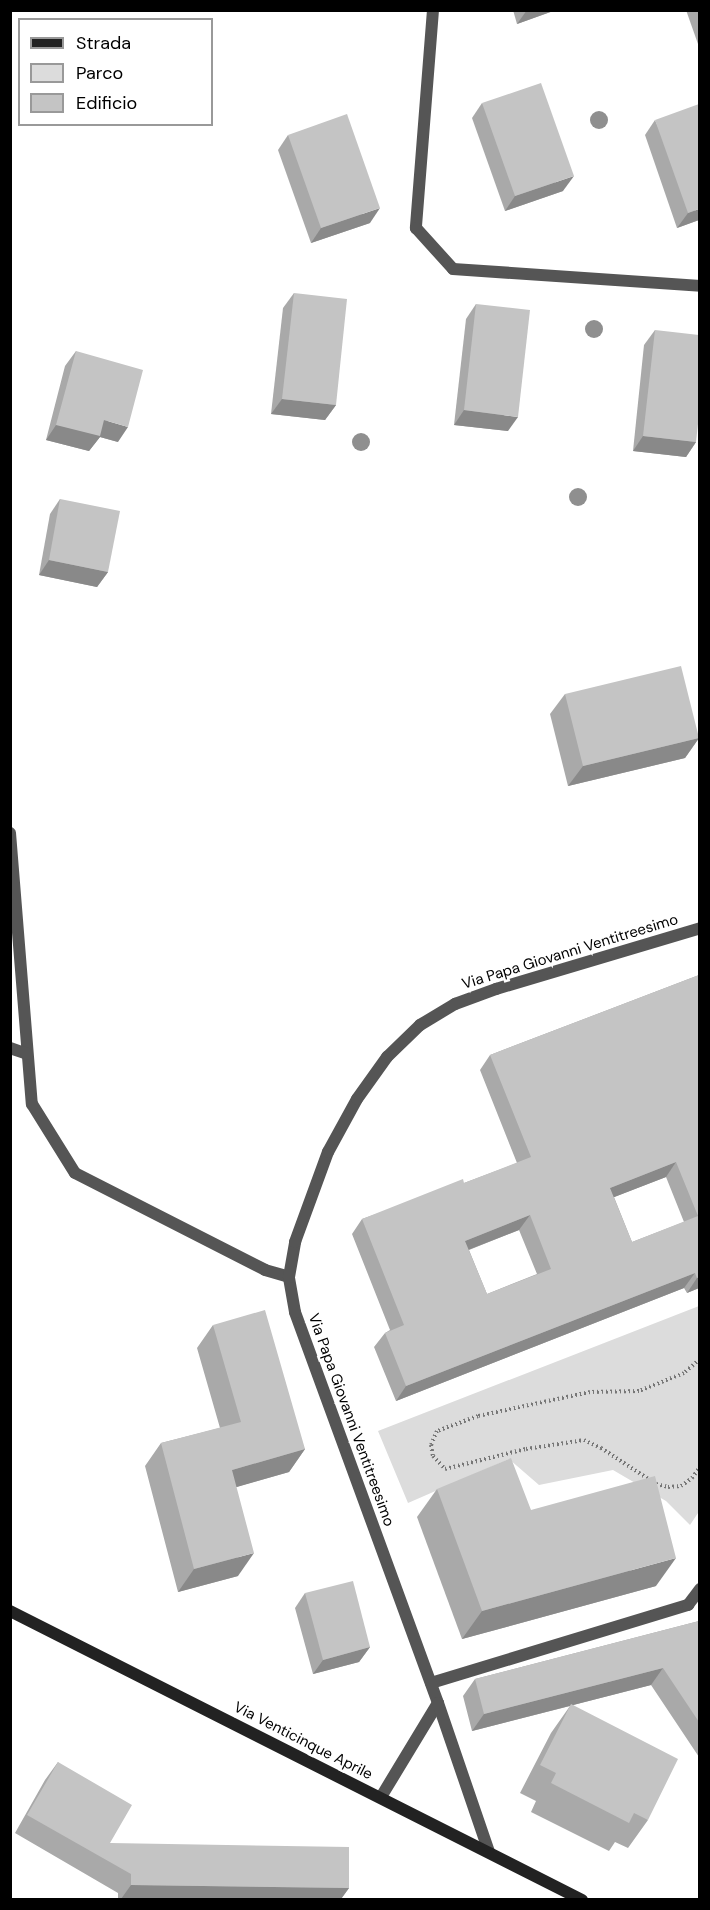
<!DOCTYPE html>
<style>
body{margin:0}
#map{position:relative;width:710px;height:1910px;overflow:hidden;background:#fff;font-family:"DM Sans",sans-serif}
div>[style]{position:absolute}
.green>*{inset:0;background:#dcdcdc}
.path>*{height:4px;margin-top:-2px;transform-origin:0;background:repeating-linear-gradient(90deg,#777 0 1.5px,transparent 0 4.5px)}
.minor>*{height:12px;margin:-6px;padding:0 6px;transform-origin:6px;border-radius:6px;background:#555}
.secondary>*{height:12px;margin:-6px;padding:0 6px;transform-origin:6px;border-radius:6px;background:#222}
.trees>*{width:18px;height:18px;margin:-9px;border-radius:50%;background:#8f8f8f}
.wall>*{inset:0;background:#a9a9a9}
.shaded-wall>*{inset:0;background:#898989}
.building>*{inset:0;background:#c4c4c4}
span{translate:-50% -50%;white-space:nowrap;text-align:center;line-height:1.15;-webkit-text-stroke:5px #fff;paint-order:stroke}
.street-label{font-size:15px;color:#000}
.frame{position:absolute;inset:0;border:12px solid #000;pointer-events:none}
.legend{position:absolute;left:18px;top:18px;width:195px;height:108px;box-sizing:border-box;background:#fff;border:2px solid #999;margin:0;padding:8px 10px;list-style:none;font-size:18px;color:#000}
.legend li{display:flex;align-items:center;gap:12px;height:30px}
.legend b{width:30px;border:2px solid #999}
</style>
<div id="map">
<div class="green">
<div style="clip-path:polygon(699px 1306px,700px 1510px,690px 1525px,666px 1501px,613px 1470px,539px 1485px,509px 1459px,408px 1503px,378px 1431px)"></div>
</div>
<div class="path">
<div style="left:700px;top:1359px;width:21px;rotate:139deg"></div>
<div style="left:684px;top:1373px;width:48px;rotate:158.2deg"></div>
<div style="left:639px;top:1391px;width:49px;rotate:178.8deg"></div>
<div style="left:590px;top:1392px;width:115px;rotate:167.9deg"></div>
<div style="left:478px;top:1416px;width:44px;rotate:159.9deg"></div>
<div style="left:437px;top:1431px;width:15px;rotate:113deg"></div>
<div style="left:431px;top:1445px;width:11px;rotate:80deg"></div>
<div style="left:433px;top:1456px;width:18px;rotate:47deg"></div>
<div style="left:445px;top:1469px;width:83px;rotate:-13.9deg"></div>
<div style="left:526px;top:1449px;width:59px;rotate:-8.8deg"></div>
<div style="left:584px;top:1440px;width:19px;rotate:25deg"></div>
<div style="left:601px;top:1448px;width:66px;rotate:33.2deg"></div>
<div style="left:656px;top:1484px;width:12px;rotate:14deg"></div>
<div style="left:668px;top:1487px;width:13px;rotate:-4deg"></div>
<div style="left:681px;top:1486px;width:14px;rotate:-36deg"></div>
<div style="left:692px;top:1478px;width:14px;rotate:-54deg"></div>
</div>
<div class="minor">
<div style="left:433px;top:10px;width:219px;rotate:94.5deg"></div>
<div style="left:416px;top:228px;width:55px;rotate:47.9deg"></div>
<div style="left:453px;top:269px;width:248px;rotate:3.9deg"></div>
<div style="left:10px;top:833px;width:272px;rotate:85.4deg"></div>
<div style="left:32px;top:1104px;width:81px;rotate:58.1deg"></div>
<div style="left:75px;top:1173px;width:213px;rotate:27deg"></div>
<div style="left:265px;top:1270px;width:25px;rotate:16deg"></div>
<div style="left:10px;top:1048px;width:18px;rotate:19deg"></div>
<div style="left:431px;top:1683px;width:269px;rotate:-16.9deg"></div>
<div style="left:688px;top:1605px;width:20px;rotate:-53deg"></div>
<div style="left:438px;top:1703px;width:416px;rotate:-110.1deg"></div>
<div style="left:295px;top:1312px;width:36px;rotate:-100deg"></div>
<div style="left:289px;top:1277px;width:36px;rotate:-80deg"></div>
<div style="left:295px;top:1242px;width:96px;rotate:-69.9deg"></div>
<div style="left:328px;top:1152px;width:60px;rotate:-61.3deg"></div>
<div style="left:357px;top:1099px;width:52px;rotate:-54.5deg"></div>
<div style="left:387px;top:1057px;width:46px;rotate:-44.1deg"></div>
<div style="left:420px;top:1025px;width:41px;rotate:-31deg"></div>
<div style="left:455px;top:1004px;width:44px;rotate:-20.1deg"></div>
<div style="left:496px;top:989px;width:213px;rotate:-16.6deg"></div>
<div style="left:381px;top:1797px;width:110px;rotate:-58.8deg"></div>
<div style="left:438px;top:1703px;width:157px;rotate:71.1deg"></div>
</div>
<div class="secondary">
<div style="left:10px;top:1611px;width:641px;rotate:26.8deg"></div>
</div>
<div class="trees">
<div style="left:599px;top:120px"></div>
<div style="left:594px;top:329px"></div>
<div style="left:361px;top:442px"></div>
<div style="left:578px;top:497px"></div>
</div>
<div class="wall">
<div style="clip-path:polygon(513px 10px,556px 10px,517px 24px)"></div>
<div style="clip-path:polygon(686px 10px,699px 10px,699px 44px,698px 44px)"></div>
<div style="clip-path:polygon(482px 103px,563px 191px,505px 211px,472px 118px)"></div>
<div style="clip-path:polygon(655px 120px,699px 220px,677px 228px,645px 135px)"></div>
<div style="clip-path:polygon(288px 135px,370px 223px,311px 243px,278px 150px)"></div>
<div style="clip-path:polygon(294px 293px,336px 405px,325px 420px,271px 414px,283px 308px)"></div>
<div style="clip-path:polygon(476px 304px,508px 431px,454px 425px,466px 319px)"></div>
<div style="clip-path:polygon(655px 330px,696px 442px,686px 457px,633px 451px,644px 345px)"></div>
<div style="clip-path:polygon(76px 351px,118px 442px,100px 437px,89px 451px,46px 440px,65px 366px)"></div>
<div style="clip-path:polygon(60px 499px,108px 572px,97px 587px,39px 575px,50px 514px)"></div>
<div style="clip-path:polygon(565px 694px,699px 738px,685px 758px,568px 786px,550px 714px)"></div>
<div style="clip-path:polygon(evenodd,699px 975px,699px 1288px,687px 1293px,684px 1288px,396px 1401px,374px 1347px,385px 1333px,390px 1330px,352px 1234px,362px 1219px,464px 1183px,517px 1163px,480px 1070px,490px 1055px,699px 975px,666px 1177px,684px 1222px,632px 1242px,614px 1197px,666px 1177px,699px 975px,519px 1230px,537px 1274px,487px 1294px,469px 1250px,519px 1230px)"></div>
<div style="clip-path:polygon(213px 1325px,305px 1449px,289px 1472px,236px 1487px,238px 1576px,178px 1592px,145px 1466px,161px 1443px,220px 1428px,197px 1348px)"></div>
<div style="clip-path:polygon(437px 1489px,531px 1510px,656px 1586px,462px 1639px,417px 1517px)"></div>
<div style="clip-path:polygon(305px 1593px,370px 1647px,359px 1662px,313px 1674px,295px 1608px)"></div>
<div style="clip-path:polygon(699px 1621px,699px 1757px,651px 1685px,573px 1705px,648px 1820px,628px 1848px,615px 1842px,609px 1851px,531px 1812px,536px 1801px,520px 1793px,551px 1733px,570px 1706px,472px 1731px,463px 1696px,475px 1679px)"></div>
<div style="clip-path:polygon(58px 1762px,110px 1843px,349px 1888px,341px 1899px,118px 1899px,118px 1893px,15px 1833px,45px 1780px)"></div>
</div>
<div class="shaded-wall">
<div style="clip-path:polygon(527px 10px,556px 10px,517px 24px)"></div>
<div style="clip-path:polygon(574px 176px,563px 191px,505px 211px,515px 196px)"></div>
<div style="clip-path:polygon(380px 208px,370px 223px,311px 243px,321px 228px)"></div>
<div style="clip-path:polygon(699px 209px,699px 220px,677px 228px,688px 213px)"></div>
<div style="clip-path:polygon(282px 399px,336px 405px,325px 420px,271px 414px)"></div>
<div style="clip-path:polygon(464px 410px,518px 417px,508px 431px,454px 425px)"></div>
<div style="clip-path:polygon(104px 420px,128px 427px,118px 442px,100px 437px,89px 451px,46px 440px,56px 425px)"></div>
<div style="clip-path:polygon(643px 436px,696px 442px,686px 457px,633px 451px)"></div>
<div style="clip-path:polygon(49px 560px,108px 572px,97px 587px,39px 575px)"></div>
<div style="clip-path:polygon(699px 738px,685px 758px,568px 786px,583px 766px)"></div>
<div style="clip-path:polygon(676px 1162px,666px 1177px,599px 1203px,610px 1188px)"></div>
<div style="clip-path:polygon(530px 1215px,519px 1230px,455px 1255px,465px 1241px)"></div>
<div style="clip-path:polygon(695px 1273px,684px 1288px,396px 1401px,406px 1386px)"></div>
<div style="clip-path:polygon(699px 1277px,699px 1288px,687px 1293px,697px 1278px)"></div>
<div style="clip-path:polygon(305px 1449px,289px 1472px,216px 1493px,232px 1470px)"></div>
<div style="clip-path:polygon(254px 1553px,238px 1576px,178px 1592px,194px 1569px)"></div>
<div style="clip-path:polygon(676px 1558px,656px 1586px,462px 1639px,482px 1611px)"></div>
<div style="clip-path:polygon(370px 1647px,359px 1662px,313px 1674px,323px 1660px)"></div>
<div style="clip-path:polygon(663px 1668px,651px 1685px,472px 1731px,484px 1714px)"></div>
<div style="clip-path:polygon(131px 1885px,349px 1888px,341px 1899px,121px 1899px)"></div>
</div>
<div class="building">
<div style="clip-path:polygon(541px 83px,574px 176px,515px 196px,482px 103px)"></div>
<div style="clip-path:polygon(699px 104px,699px 209px,688px 213px,655px 120px)"></div>
<div style="clip-path:polygon(347px 114px,380px 208px,321px 228px,288px 135px)"></div>
<div style="clip-path:polygon(294px 293px,347px 299px,336px 405px,282px 399px)"></div>
<div style="clip-path:polygon(476px 304px,530px 310px,518px 417px,464px 410px)"></div>
<div style="clip-path:polygon(655px 330px,699px 335px,699px 415px,696px 442px,643px 436px)"></div>
<div style="clip-path:polygon(76px 351px,143px 370px,128px 427px,104px 420px,100px 436px,56px 425px)"></div>
<div style="clip-path:polygon(60px 499px,120px 511px,108px 572px,49px 560px)"></div>
<div style="clip-path:polygon(681px 666px,699px 738px,583px 766px,565px 694px)"></div>
<div style="clip-path:polygon(evenodd,699px 975px,699px 1277px,697px 1278px,695px 1273px,406px 1386px,385px 1333px,404px 1325px,362px 1219px,463px 1179px,464px 1183px,531px 1157px,490px 1055px,699px 975px,676px 1162px,698px 1216px,632px 1242px,610px 1188px,676px 1162px,699px 975px,530px 1215px,551px 1269px,487px 1294px,465px 1241px,530px 1215px)"></div>
<div style="clip-path:polygon(265px 1310px,305px 1449px,232px 1470px,254px 1553px,194px 1569px,161px 1443px,241px 1422px,213px 1325px)"></div>
<div style="clip-path:polygon(511px 1458px,531px 1510px,655px 1476px,676px 1558px,482px 1611px,437px 1489px)"></div>
<div style="clip-path:polygon(353px 1581px,370px 1647px,323px 1660px,305px 1593px)"></div>
<div style="clip-path:polygon(699px 1621px,699px 1722px,663px 1668px,484px 1714px,475px 1679px)"></div>
<div style="clip-path:polygon(571px 1704px,678px 1759px,648px 1820px,634px 1813px,629px 1823px,551px 1783px,556px 1773px,540px 1765px)"></div>
<div style="clip-path:polygon(58px 1762px,132px 1805px,110px 1843px,349px 1847px,349px 1888px,131px 1885px,131px 1874px,27px 1815px)"></div>
</div>
<div class="street-label">
<span style="left:570px;top:952px;rotate:-17deg">Via Papa Giovanni Ventitreesimo</span>
<span style="left:351px;top:1420px;rotate:70deg">Via Papa Giovanni Ventitreesimo</span>
<span style="left:303px;top:1741px;rotate:27deg">Via Venticinque Aprile</span>
</div>
<div class="frame"></div>
<ul class="legend">
<li><b style="height:8px;background:#222"></b>Strada</li>
<li><b style="height:16px;background:#dcdcdc"></b>Parco</li>
<li><b style="height:16px;background:#c4c4c4"></b>Edificio</li>
</ul>
</div>
